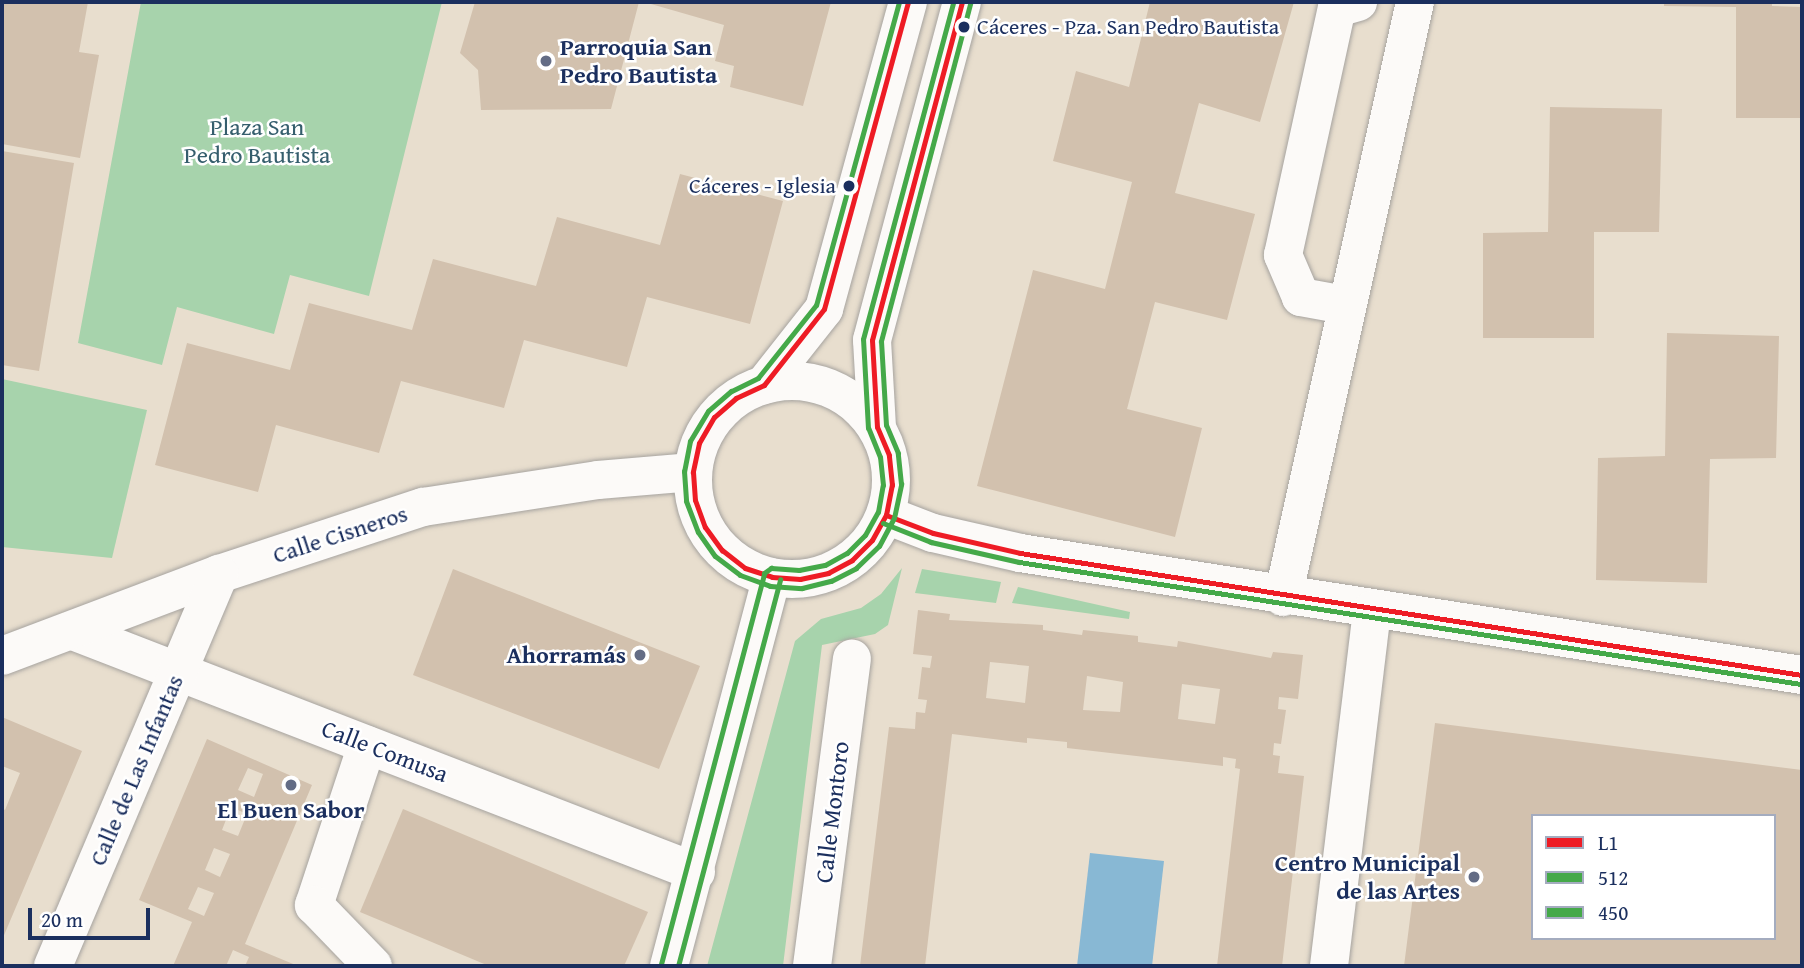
<!DOCTYPE html>
<meta charset="utf-8">
<style>
body{margin:0}
#map{position:relative;width:1804px;height:968px;overflow:hidden;background:#e8dece;font-family:"Gentium Book Plus",serif}
div>[style]{position:absolute}
.green>*{inset:0;background:#a7d3ac}
.water>*{inset:0;background:#88b8d4}
.building>*{inset:0;background:#d2c1ae}
.roads{filter:drop-shadow(0 0 2px #a6a39f) drop-shadow(0 0 2px #a6a39f)}
.minor>*{height:38px;margin:-19px;padding:0 19px;transform-origin:19px;border-radius:19px;background:#fcfaf8}
.minor>.ring{margin:-19px;padding:0;box-sizing:content-box;background:none;border:38px solid #fcfaf8;border-radius:50%}
.bus-1>*{height:5px;margin:-2.5px;padding:0 2.5px;transform-origin:2.5px;border-radius:2.5px;background:#ee1c25}
.bus-2>*{height:5px;margin:-2.5px;padding:0 2.5px;transform-origin:2.5px;border-radius:2.5px;background:#45a949}
.bus-3>*{height:5px;margin:-2.5px;padding:0 2.5px;transform-origin:2.5px;border-radius:2.5px;background:#45a949}
.dots>*{width:19px;height:19px;translate:-50% -50%;box-sizing:border-box;border:4px solid #fff;border-radius:50%}
span{translate:-50% -50%;white-space:nowrap;text-align:center;line-height:1.15;-webkit-text-stroke:5px #fff;paint-order:stroke}
.bus-label{font-size:22px;color:#1b2f5e}
.left{translate:0 -50%;text-align:left}
.right{translate:-100% -50%;text-align:right}
.poi-label{font-size:24px;color:#1b2f5e;font-weight:700}
.park-label{font-size:24px;color:#355e6d}
.street-label{font-size:24px;color:#1b2f5e}
.frame{position:absolute;inset:0;border:4px solid #1b2f5e;pointer-events:none}
.legend{position:absolute;left:1531px;top:814px;width:245px;height:126px;box-sizing:border-box;background:#fff;border:2px solid #a4acbf;margin:0;padding:9px 12px;list-style:none;font-size:21px;color:#1b2f5e}
.legend li{display:flex;align-items:center;gap:14px;height:35px}
.legend b{width:35px;border:2px solid #a4acbf}
.scale{position:absolute;left:28px;top:908px;width:122px;height:32px;box-sizing:border-box;border:4px solid #1b2f5e;border-top:0;padding-left:9px;font-size:21px;line-height:24px;white-space:nowrap;color:#1b2f5e;-webkit-text-stroke:5px #fff;paint-order:stroke}
</style>
<div id="map">
<div class="green">
<div style="clip-path:polygon(141px 2px,442px 2px,369px 296px,290px 275px,274px 334px,177px 307px,162px 365px,78px 343px)"></div>
<div style="clip-path:polygon(2px 379px,147px 410px,112px 558px,2px 547px)"></div>
<div style="clip-path:polygon(902px 568px,888px 625px,875px 634px,822px 645px,783px 966px,707px 966px,795px 641px,821px 619px,861px 608px,881px 594px)"></div>
<div style="clip-path:polygon(922px 569px,1001px 582px,996px 603px,915px 593px)"></div>
<div style="clip-path:polygon(1018px 587px,1130px 612px,1129px 619px,1012px 603px)"></div>
</div>
<div class="water">
<div style="clip-path:polygon(1090px 853px,1164px 861px,1152px 966px,1077px 966px)"></div>
</div>
<div class="building">
<div style="clip-path:polygon(2px 2px,88px 2px,79px 52px,99px 55px,80px 158px,2px 144px)"></div>
<div style="clip-path:polygon(475px 2px,639px 2px,611px 109px,481px 110px,478px 70px,460px 53px)"></div>
<div style="clip-path:polygon(644px 2px,831px 2px,803px 106px,730px 87px,734px 66px,715px 61px,724px 25px)"></div>
<div style="clip-path:polygon(1150px 2px,1294px 2px,1260px 122px,1199px 103px,1175px 193px,1255px 214px,1227px 320px,1155px 302px,1127px 409px,1202px 428px,1175px 537px,977px 486px,1033px 270px,1105px 289px,1132px 182px,1053px 161px,1076px 71px,1129px 87px)"></div>
<div style="clip-path:polygon(1664px 2px,1772px 2px,1772px 6px,1802px 7px,1802px 118px,1736px 118px,1736px 7px,1664px 6px)"></div>
<div style="clip-path:polygon(1550px 107px,1662px 109px,1659px 232px,1594px 232px,1594px 338px,1483px 338px,1483px 233px,1548px 232px)"></div>
<div style="clip-path:polygon(2px 151px,74px 163px,39px 371px,2px 365px)"></div>
<div style="clip-path:polygon(680px 174px,783px 201px,750px 324px,647px 297px,627px 367px,524px 340px,504px 408px,401px 381px,379px 453px,276px 425px,258px 492px,155px 465px,187px 343px,290px 370px,309px 303px,412px 330px,433px 259px,536px 286px,557px 217px,660px 245px)"></div>
<div style="clip-path:polygon(1667px 333px,1779px 336px,1776px 458px,1710px 459px,1707px 583px,1596px 580px,1598px 458px,1665px 456px)"></div>
<div style="clip-path:polygon(453px 569px,700px 666px,659px 769px,413px 675px)"></div>
<div style="clip-path:polygon(evenodd,918px 610px,950px 614px,949px 620px,1043px 625px,1043px 630px,1082px 635px,1083px 630px,1138px 636px,1138px 642px,1177px 647px,1178px 641px,1271px 658px,1273px 652px,1303px 655px,1298px 699px,1279px 697px,1278px 709px,1286px 710px,1281px 744px,1274px 743px,1273px 755px,1280px 756px,1278px 773px,1304px 776px,1282px 966px,1217px 966px,1240px 769px,1235px 768px,1236px 759px,1223px 757px,1223px 766px,1067px 748px,1067px 742px,1027px 738px,1027px 743px,952px 734px,925px 966px,860px 966px,889px 727px,915px 729px,916px 712px,925px 713px,927px 700px,918px 699px,922px 667px,930px 668px,932px 656px,913px 654px,918px 610px,990px 662px,1029px 666px,1025px 703px,986px 698px,990px 662px,918px 610px,1087px 676px,1123px 682px,1120px 712px,1083px 710px,1087px 676px,918px 610px,1182px 684px,1220px 689px,1215px 724px,1178px 719px,1182px 684px)"></div>
<div style="clip-path:polygon(2px 717px,82px 751px,2px 940px,2px 808px,5px 810px,20px 773px,2px 766px)"></div>
<div style="clip-path:polygon(evenodd,1435px 723px,1802px 770px,1802px 966px,1404px 966px,1435px 723px,1533px 816px,1774px 816px,1774px 938px,1533px 938px,1533px 816px)"></div>
<div style="clip-path:polygon(evenodd,207px 739px,312px 785px,245px 944px,298px 966px,245px 966px,249px 957px,233px 950px,226px 966px,173px 966px,192px 922px,139px 900px,207px 739px,248px 768px,263px 774px,254px 797px,238px 790px,248px 768px,207px 739px,231px 807px,247px 814px,238px 836px,222px 830px,231px 807px,207px 739px,214px 848px,230px 854px,220px 877px,205px 870px,214px 848px,207px 739px,198px 887px,214px 893px,204px 916px,188px 909px,198px 887px)"></div>
<div style="clip-path:polygon(403px 809px,648px 912px,624px 966px,489px 966px,360px 912px)"></div>
</div>
<div class="roads">
<div class="minor">
<div style="left:1345px;top:305px;width:45px;rotate:-169.7deg"></div>
<div style="left:1301px;top:297px;width:46px;rotate:-113.2deg"></div>
<div style="left:1283px;top:255px;width:253px;rotate:-77.7deg"></div>
<div style="left:1337px;top:8px;width:22px;rotate:-16deg"></div>
<div class="ring" style="left:693px;top:381px;width:160px;height:160px"></div>
<div style="left:764px;top:385px;width:97px;rotate:-51.7deg"></div>
<div style="left:824px;top:309px;width:318px;rotate:-74.7deg"></div>
<div style="left:877px;top:427px;width:87px;rotate:-93.3deg"></div>
<div style="left:872px;top:340px;width:350px;rotate:-75.1deg"></div>
<div style="left:886px;top:515px;width:50px;rotate:21deg"></div>
<div style="left:933px;top:533px;width:89px;rotate:12.9deg"></div>
<div style="left:1020px;top:553px;width:791px;rotate:8.87deg"></div>
<div style="left:1283px;top:597px;width:609px;rotate:-77.49deg"></div>
<div style="left:73px;top:631px;width:668px;rotate:21.15deg"></div>
<div style="left:2px;top:656px;width:232px;rotate:-20.7deg"></div>
<div style="left:219px;top:574px;width:215px;rotate:-18.2deg"></div>
<div style="left:423px;top:507px;width:177px;rotate:-8.8deg"></div>
<div style="left:598px;top:480px;width:95px;rotate:-4.8deg"></div>
<div style="left:367px;top:745px;width:169px;rotate:108.3deg"></div>
<div style="left:314px;top:905px;width:85px;rotate:46deg"></div>
<div style="left:53px;top:966px;width:426px;rotate:-67deg"></div>
<div style="left:669px;top:966px;width:402px;rotate:-75.2deg"></div>
<div style="left:812px;top:966px;width:310px;rotate:-82.6deg"></div>
<div style="left:1329px;top:966px;width:359px;rotate:-83.1deg"></div>
</div>
</div>
<div class="bus-1">
<div style="left:908px;top:2px;width:318px;rotate:105.3deg"></div>
<div style="left:824px;top:309px;width:97px;rotate:128.3deg"></div>
<div style="left:764px;top:385px;width:31px;rotate:155deg"></div>
<div style="left:736px;top:398px;width:29px;rotate:139deg"></div>
<div style="left:714px;top:417px;width:30px;rotate:120deg"></div>
<div style="left:699px;top:443px;width:30px;rotate:102deg"></div>
<div style="left:693px;top:472px;width:28px;rotate:86deg"></div>
<div style="left:695px;top:500px;width:29px;rotate:70deg"></div>
<div style="left:705px;top:527px;width:29px;rotate:54deg"></div>
<div style="left:722px;top:550px;width:29px;rotate:38deg"></div>
<div style="left:745px;top:568px;width:28px;rotate:18deg"></div>
<div style="left:772px;top:577px;width:28px;rotate:4deg"></div>
<div style="left:800px;top:579px;width:29px;rotate:-12deg"></div>
<div style="left:828px;top:573px;width:27px;rotate:-28deg"></div>
<div style="left:852px;top:560px;width:28px;rotate:-45deg"></div>
<div style="left:872px;top:540px;width:29px;rotate:-61deg"></div>
<div style="left:886px;top:515px;width:31px;rotate:-79deg"></div>
<div style="left:892px;top:485px;width:30px;rotate:-96deg"></div>
<div style="left:889px;top:455px;width:30px;rotate:-113deg"></div>
<div style="left:877px;top:427px;width:87px;rotate:-93.3deg"></div>
<div style="left:872px;top:340px;width:350px;rotate:-75.1deg"></div>
<div style="left:886px;top:515px;width:50px;rotate:21deg"></div>
<div style="left:933px;top:533px;width:89px;rotate:12.9deg"></div>
<div style="left:1020px;top:553px;width:791px;rotate:8.87deg"></div>
</div>
<div class="bus-2">
<div style="left:899px;top:2px;width:314px;rotate:105.3deg"></div>
<div style="left:816px;top:305px;width:93px;rotate:128.5deg"></div>
<div style="left:758px;top:378px;width:30px;rotate:154deg"></div>
<div style="left:731px;top:391px;width:30px;rotate:139deg"></div>
<div style="left:708px;top:411px;width:35px;rotate:121deg"></div>
<div style="left:690px;top:441px;width:31px;rotate:101deg"></div>
<div style="left:684px;top:471px;width:30px;rotate:86deg"></div>
<div style="left:686px;top:501px;width:33px;rotate:69deg"></div>
<div style="left:698px;top:532px;width:29px;rotate:55deg"></div>
<div style="left:715px;top:556px;width:31px;rotate:37deg"></div>
<div style="left:740px;top:575px;width:32px;rotate:20deg"></div>
<div style="left:770px;top:586px;width:32px;rotate:4deg"></div>
<div style="left:802px;top:588px;width:30px;rotate:-14deg"></div>
<div style="left:831px;top:581px;width:28px;rotate:-27deg"></div>
<div style="left:856px;top:568px;width:32px;rotate:-44deg"></div>
<div style="left:879px;top:546px;width:32px;rotate:-62deg"></div>
<div style="left:894px;top:518px;width:35px;rotate:-78deg"></div>
<div style="left:901px;top:484px;width:31px;rotate:-96deg"></div>
<div style="left:898px;top:453px;width:30px;rotate:-113deg"></div>
<div style="left:886px;top:425px;width:84px;rotate:-93.4deg"></div>
<div style="left:881px;top:341px;width:349px;rotate:-75.2deg"></div>
<div style="left:883px;top:523px;width:52px;rotate:21.6deg"></div>
<div style="left:931px;top:542px;width:90px;rotate:12.8deg"></div>
<div style="left:1019px;top:562px;width:791px;rotate:8.87deg"></div>
<div style="left:678px;top:966px;width:400px;rotate:-75.2deg"></div>
</div>
<div class="bus-3">
<div style="left:661px;top:964px;width:404px;rotate:-75.2deg"></div>
<div style="left:764px;top:573px;width:9px;rotate:-36deg"></div>
<div style="left:771px;top:568px;width:28px;rotate:4deg"></div>
<div style="left:799px;top:570px;width:26px;rotate:-11deg"></div>
<div style="left:825px;top:565px;width:25px;rotate:-29deg"></div>
<div style="left:847px;top:553px;width:25px;rotate:-45deg"></div>
<div style="left:865px;top:535px;width:26px;rotate:-61deg"></div>
<div style="left:878px;top:512px;width:27px;rotate:-80deg"></div>
<div style="left:883px;top:485px;width:28px;rotate:-96deg"></div>
<div style="left:880px;top:457px;width:31px;rotate:-112deg"></div>
<div style="left:868px;top:428px;width:89px;rotate:-93.2deg"></div>
<div style="left:863px;top:339px;width:349px;rotate:-75deg"></div>
</div>
<div class="dots">
<div style="left:964px;top:27px;background:#1b2f5e"></div>
<div style="left:546px;top:61px;background:#636c85"></div>
<div style="left:849px;top:186px;background:#1b2f5e"></div>
<div style="left:640px;top:655px;background:#636c85"></div>
<div style="left:291px;top:785px;background:#636c85"></div>
<div style="left:1474px;top:877px;background:#636c85"></div>
</div>
<div class="bus-label">
<span class="left" style="left:977px;top:27px">Cáceres - Pza. San Pedro Bautista</span>
<span class="right" style="left:836px;top:186px">Cáceres - Iglesia</span>
</div>
<div class="poi-label">
<span class="left" style="left:560px;top:61px">Parroquia San<br>Pedro Bautista</span>
<span class="right" style="left:626px;top:655px">Ahorramás</span>
<span style="left:291px;top:810px">El Buen Sabor</span>
<span class="right" style="left:1460px;top:877px">Centro Municipal<br>de las Artes</span>
</div>
<div class="park-label">
<span style="left:257px;top:141px">Plaza San<br>Pedro Bautista</span>
</div>
<div class="street-label">
<span style="left:340px;top:534px;rotate:-18deg">Calle Cisneros</span>
<span style="left:385px;top:751px;rotate:21deg">Calle Comusa</span>
<span style="left:136px;top:770px;rotate:-67deg">Calle de Las Infantas</span>
<span style="left:832px;top:812px;rotate:-83deg">Calle Montoro</span>
</div>
<div class="frame"></div>
<ul class="legend">
<li><b style="height:9px;background:#ee1c25"></b>L1</li>
<li><b style="height:9px;background:#45a949"></b>512</li>
<li><b style="height:9px;background:#45a949"></b>450</li>
</ul>
<div class="scale">20 m</div>
</div>
